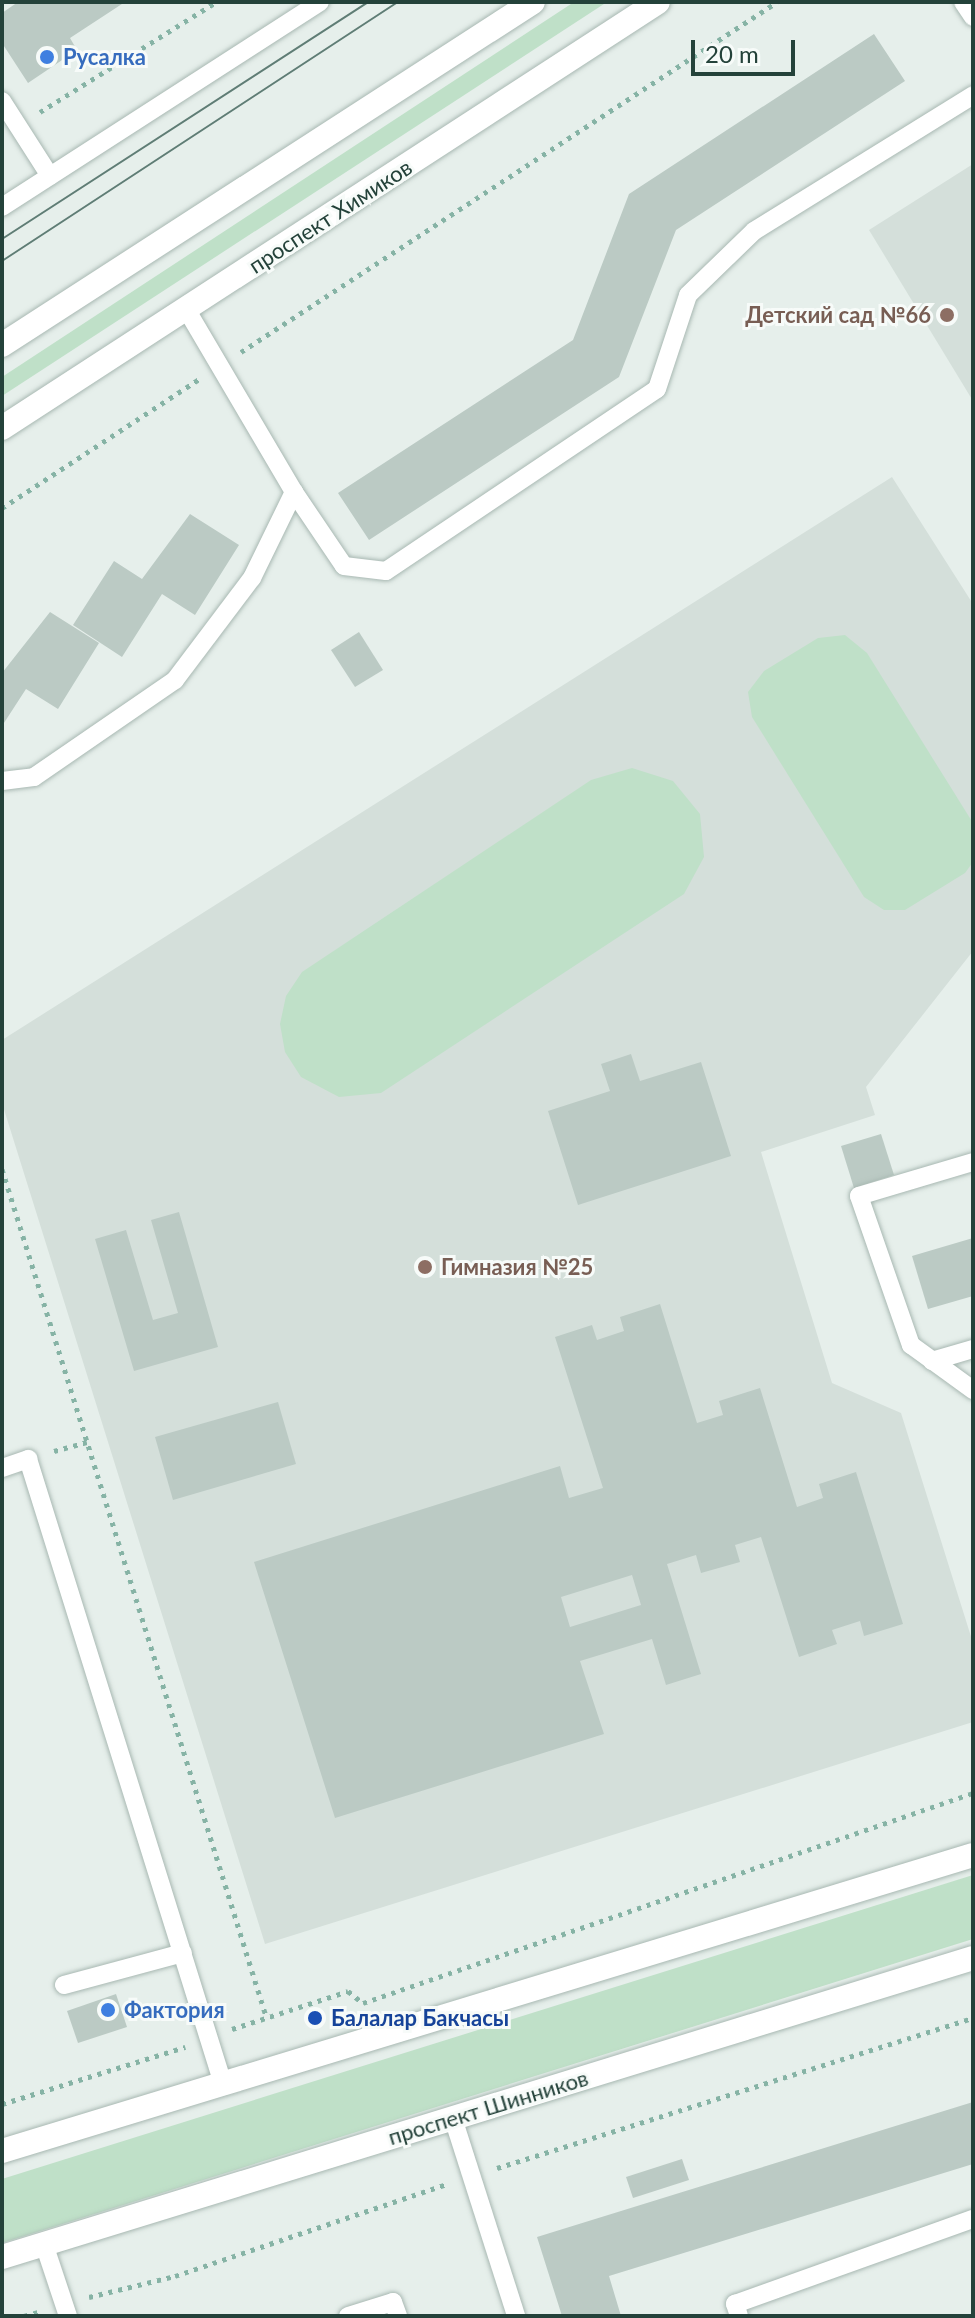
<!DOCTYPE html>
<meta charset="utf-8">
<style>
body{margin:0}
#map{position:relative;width:975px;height:2318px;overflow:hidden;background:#e6efeb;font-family:Lato,sans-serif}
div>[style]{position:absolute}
.built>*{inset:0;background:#d4dfda}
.green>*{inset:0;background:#bfe0c8}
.building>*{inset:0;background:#bbcac4}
.path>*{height:5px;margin-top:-2.5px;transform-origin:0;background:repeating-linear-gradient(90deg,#86b3a5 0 4px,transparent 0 10px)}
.roads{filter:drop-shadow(0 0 2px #a8b8b2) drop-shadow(0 0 2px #a8b8b2)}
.service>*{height:18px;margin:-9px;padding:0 9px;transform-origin:9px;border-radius:9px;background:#fff}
.tertiary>*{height:24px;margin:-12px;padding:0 12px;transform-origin:12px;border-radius:12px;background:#fff}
.secondary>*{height:24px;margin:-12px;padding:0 12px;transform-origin:12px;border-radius:12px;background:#fff}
.tram>*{height:2px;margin:-1px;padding:0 1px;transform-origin:1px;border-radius:1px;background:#5f7d75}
.dots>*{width:22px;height:22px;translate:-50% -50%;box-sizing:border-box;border:4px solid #f7fbf9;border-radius:50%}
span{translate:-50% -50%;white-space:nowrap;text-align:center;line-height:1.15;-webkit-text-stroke:6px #f7fbf9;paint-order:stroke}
.shop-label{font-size:22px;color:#366cbe;font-weight:700}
.left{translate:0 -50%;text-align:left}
.street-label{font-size:22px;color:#24423a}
.education-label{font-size:22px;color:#785e54;font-weight:700}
.right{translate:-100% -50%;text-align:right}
.transit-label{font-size:22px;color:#164399;font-weight:700}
.frame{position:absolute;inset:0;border:4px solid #24423a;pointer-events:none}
.scale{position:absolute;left:691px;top:40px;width:104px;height:36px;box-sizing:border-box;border:4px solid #24423a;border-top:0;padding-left:10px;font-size:24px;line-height:28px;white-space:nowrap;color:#24423a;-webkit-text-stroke:6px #f7fbf9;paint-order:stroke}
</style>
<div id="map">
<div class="built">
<div style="clip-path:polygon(973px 164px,973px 401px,869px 230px)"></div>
<div style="clip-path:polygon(892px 477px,973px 604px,973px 951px,866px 1087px,875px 1115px,761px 1152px,832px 1383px,901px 1413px,973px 1643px,973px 1722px,265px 1944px,2px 1103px,2px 1040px)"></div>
</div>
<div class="green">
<div style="clip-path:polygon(574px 2px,607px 2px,2px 396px,2px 377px)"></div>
<div style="clip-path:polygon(845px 635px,867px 653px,973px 823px,973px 862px,965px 873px,905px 910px,884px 910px,864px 897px,752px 717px,748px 692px,764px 671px,818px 638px)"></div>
<div style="clip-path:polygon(632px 768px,673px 781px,700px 814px,704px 857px,684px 894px,381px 1093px,339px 1097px,301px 1077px,285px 1052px,280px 1024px,286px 996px,302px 972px,591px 780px)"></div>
<div style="clip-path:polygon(973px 1875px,973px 1939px,2px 2243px,2px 2179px)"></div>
</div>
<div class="building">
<div style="clip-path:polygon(18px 2px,125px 2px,70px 38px,77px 50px,28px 83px,2px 43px,2px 13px)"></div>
<div style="clip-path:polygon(874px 34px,905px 81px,676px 230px,619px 377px,369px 540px,338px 493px,573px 340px,629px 194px)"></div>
<div style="clip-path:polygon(190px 514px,239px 545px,195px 615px,162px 594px,122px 657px,73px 625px,114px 561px,142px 579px)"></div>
<div style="clip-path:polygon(50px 612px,99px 643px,58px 709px,26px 689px,2px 726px,2px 673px)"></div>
<div style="clip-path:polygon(359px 632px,383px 670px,355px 687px,331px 650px)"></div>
<div style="clip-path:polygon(631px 1054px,640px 1081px,701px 1062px,731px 1156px,578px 1205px,548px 1111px,610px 1091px,601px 1064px)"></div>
<div style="clip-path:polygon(881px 1134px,894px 1175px,854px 1188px,841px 1146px)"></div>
<div style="clip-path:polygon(179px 1212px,218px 1347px,134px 1371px,95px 1239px,126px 1230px,153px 1320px,178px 1313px,151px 1220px)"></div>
<div style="clip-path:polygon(973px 1238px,973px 1296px,928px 1309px,912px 1256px)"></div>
<div style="clip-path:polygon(evenodd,660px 1304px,697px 1423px,723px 1415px,719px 1401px,760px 1388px,797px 1507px,823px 1498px,819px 1484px,856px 1472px,903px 1624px,864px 1636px,860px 1621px,832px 1630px,837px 1644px,799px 1657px,761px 1537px,735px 1545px,740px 1562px,701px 1573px,696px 1555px,667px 1564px,701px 1674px,666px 1685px,652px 1639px,580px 1661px,604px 1734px,335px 1818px,254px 1562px,560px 1466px,569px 1498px,603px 1488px,555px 1337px,592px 1325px,597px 1340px,624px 1331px,620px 1317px,660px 1304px,632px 1575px,641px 1605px,570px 1627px,561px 1597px,632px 1575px)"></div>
<div style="clip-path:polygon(278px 1402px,296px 1464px,173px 1500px,155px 1437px)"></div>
<div style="clip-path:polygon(116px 1994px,127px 2027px,78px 2043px,67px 2011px)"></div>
<div style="clip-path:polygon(973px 2102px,973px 2164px,609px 2276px,621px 2316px,562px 2316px,537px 2237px)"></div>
<div style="clip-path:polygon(682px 2159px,689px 2180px,633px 2198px,626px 2177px)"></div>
</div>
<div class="path">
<div style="left:40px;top:112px;width:208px;rotate:-32deg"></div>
<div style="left:241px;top:352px;width:640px;rotate:-33.14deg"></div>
<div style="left:2px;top:508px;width:235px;rotate:-33.2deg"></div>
<div style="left:2px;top:1169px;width:887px;rotate:72.69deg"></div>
<div style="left:54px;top:1451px;width:34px;rotate:-15deg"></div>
<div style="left:232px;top:2029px;width:122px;rotate:-18.1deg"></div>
<div style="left:348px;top:1991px;width:19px;rotate:39deg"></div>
<div style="left:363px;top:2003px;width:645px;rotate:-19deg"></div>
<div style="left:2px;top:2104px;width:192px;rotate:-17.3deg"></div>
<div style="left:497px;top:2168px;width:499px;rotate:-17.5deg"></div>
<div style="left:89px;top:2297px;width:89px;rotate:-13.7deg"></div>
<div style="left:175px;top:2276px;width:289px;rotate:-18.7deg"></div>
<div style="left:24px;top:2316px;width:18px;rotate:-16deg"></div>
</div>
<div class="roads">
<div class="service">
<div style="left:963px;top:2px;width:18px;rotate:56deg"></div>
<div style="left:2px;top:101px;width:89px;rotate:57.4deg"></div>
<div style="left:2px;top:207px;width:378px;rotate:-32.8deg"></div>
<div style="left:294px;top:492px;width:89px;rotate:56deg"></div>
<div style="left:344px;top:566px;width:42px;rotate:6.8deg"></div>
<div style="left:386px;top:571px;width:326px;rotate:-33.9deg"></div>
<div style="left:657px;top:389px;width:99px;rotate:-71.7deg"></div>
<div style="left:688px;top:295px;width:92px;rotate:-44.1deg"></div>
<div style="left:754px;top:231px;width:258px;rotate:-31.8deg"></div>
<div style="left:2px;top:781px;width:32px;rotate:-7deg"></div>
<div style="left:34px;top:777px;width:171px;rotate:-34.5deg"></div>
<div style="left:175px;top:680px;width:128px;rotate:-53deg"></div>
<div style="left:252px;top:578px;width:96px;rotate:-64deg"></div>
<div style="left:294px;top:492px;width:211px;rotate:-120.5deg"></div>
<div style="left:973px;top:1162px;width:119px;rotate:163.4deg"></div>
<div style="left:859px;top:1196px;width:158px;rotate:70.8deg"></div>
<div style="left:911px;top:1345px;width:77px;rotate:36deg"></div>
<div style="left:932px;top:1361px;width:43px;rotate:-16.3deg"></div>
<div style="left:2px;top:1468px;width:28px;rotate:-19deg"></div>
<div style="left:28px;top:1459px;width:655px;rotate:72.67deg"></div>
<div style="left:64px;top:1985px;width:123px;rotate:-15.1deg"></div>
<div style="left:453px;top:2118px;width:208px;rotate:72.3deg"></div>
<div style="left:44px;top:2244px;width:76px;rotate:71.6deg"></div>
<div style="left:348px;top:2316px;width:47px;rotate:-17.3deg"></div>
<div style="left:393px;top:2302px;width:15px;rotate:70deg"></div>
<div style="left:739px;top:2316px;width:13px;rotate:-108deg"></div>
<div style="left:735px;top:2304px;width:253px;rotate:-19.7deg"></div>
</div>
<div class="tertiary">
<div style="left:2px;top:2151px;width:1015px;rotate:-16.95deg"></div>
<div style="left:2px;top:2257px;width:1016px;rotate:-17.12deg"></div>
</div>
<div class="secondary">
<div style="left:2px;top:345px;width:632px;rotate:-32.86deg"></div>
<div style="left:2px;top:428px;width:782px;rotate:-33deg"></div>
</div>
</div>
<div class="tram">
<div style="left:2px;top:239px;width:436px;rotate:-32.9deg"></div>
<div style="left:2px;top:261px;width:473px;rotate:-33.2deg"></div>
</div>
<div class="dots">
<div style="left:47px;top:57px;background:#3f7fe0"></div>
<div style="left:947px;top:315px;background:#8d6e63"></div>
<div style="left:425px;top:1267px;background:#8d6e63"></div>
<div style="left:108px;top:2010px;background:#3f7fe0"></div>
<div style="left:315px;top:2018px;background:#1a4fb4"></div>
</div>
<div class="shop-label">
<span class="left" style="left:63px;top:57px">Русалка</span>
<span class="left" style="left:124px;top:2010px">Фактория</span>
</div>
<div class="street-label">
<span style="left:330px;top:216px;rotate:-33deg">проспект Химиков</span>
<span style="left:488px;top:2107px;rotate:-17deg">проспект Шинников</span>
</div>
<div class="education-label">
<span class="right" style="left:931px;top:315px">Детский сад №66</span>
<span class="left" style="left:441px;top:1267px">Гимназия №25</span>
</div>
<div class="transit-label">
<span class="left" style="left:331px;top:2018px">Балалар Бакчасы</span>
</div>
<div class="frame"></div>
<div class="scale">20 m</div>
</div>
